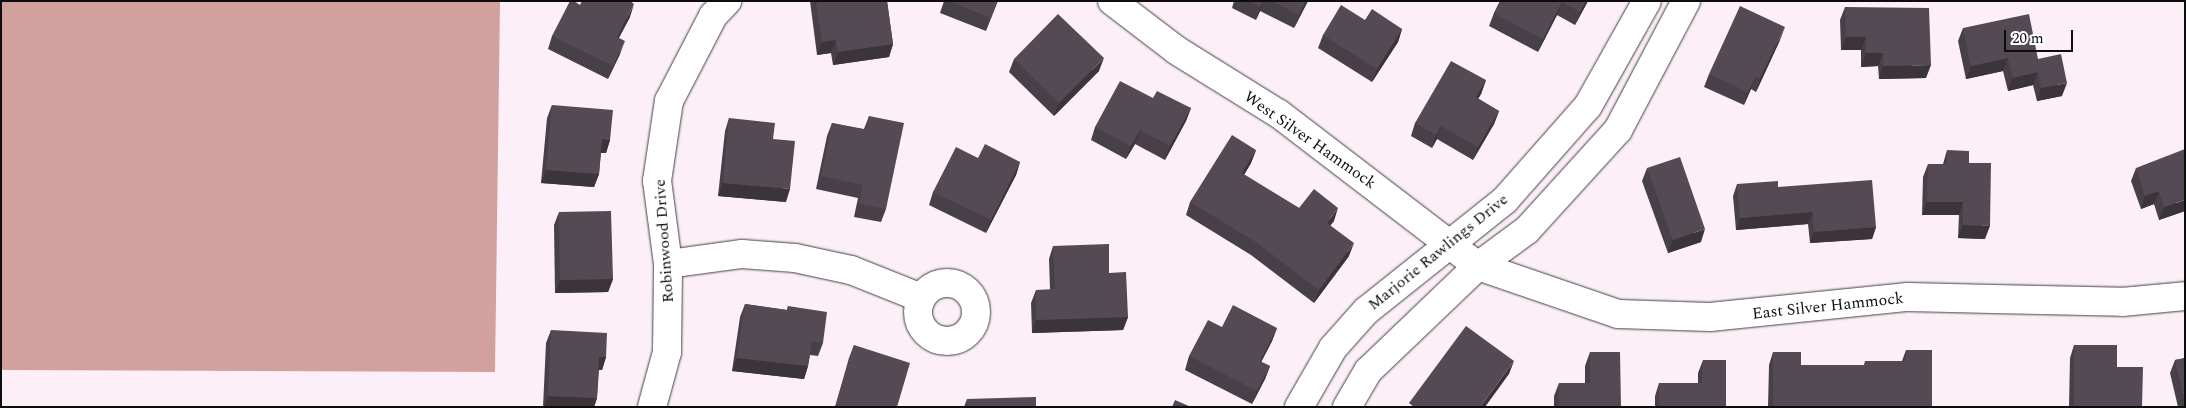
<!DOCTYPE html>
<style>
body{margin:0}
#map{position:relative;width:2186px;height:408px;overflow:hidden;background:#fdeff8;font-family:Spectral,serif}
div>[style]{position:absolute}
.forest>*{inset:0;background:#d3a19d}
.roads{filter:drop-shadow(0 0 1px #404040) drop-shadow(0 0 1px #404040)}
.minor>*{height:28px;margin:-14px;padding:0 14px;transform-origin:14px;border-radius:14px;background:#fff}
.minor>.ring{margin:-14px;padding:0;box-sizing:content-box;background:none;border:28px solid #fff;border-radius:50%}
.wall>*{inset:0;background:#484048}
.shaded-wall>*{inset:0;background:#3b343b}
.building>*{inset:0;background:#544a54}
span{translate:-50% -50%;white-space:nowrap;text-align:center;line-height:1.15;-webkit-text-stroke:5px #fff;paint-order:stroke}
.street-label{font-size:16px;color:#0d0d0d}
.frame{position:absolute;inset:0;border:2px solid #0d0d0d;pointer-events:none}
.scale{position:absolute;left:2004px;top:30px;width:69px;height:22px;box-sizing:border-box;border:2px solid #0d0d0d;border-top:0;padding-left:6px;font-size:15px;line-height:18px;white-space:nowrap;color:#0d0d0d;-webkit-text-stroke:4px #fff;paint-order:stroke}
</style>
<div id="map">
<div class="forest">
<div style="clip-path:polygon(1px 1px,500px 1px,495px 372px,1px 370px)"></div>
</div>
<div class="roads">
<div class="minor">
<div style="left:1112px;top:1px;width:81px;rotate:37.4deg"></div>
<div style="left:1176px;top:50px;width:121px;rotate:31.9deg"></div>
<div style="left:1279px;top:114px;width:250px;rotate:37.4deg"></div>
<div style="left:1478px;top:266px;width:148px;rotate:18.9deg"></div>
<div style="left:1618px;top:314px;width:92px;rotate:1.9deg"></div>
<div style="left:1710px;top:317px;width:199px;rotate:-5.8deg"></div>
<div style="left:1908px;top:297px;width:214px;rotate:1.3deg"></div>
<div style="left:2122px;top:302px;width:63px;rotate:-5.4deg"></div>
<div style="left:668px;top:264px;width:75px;rotate:-7.7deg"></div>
<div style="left:742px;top:254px;width:53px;rotate:4.3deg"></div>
<div style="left:795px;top:258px;width:57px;rotate:12.1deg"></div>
<div style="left:851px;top:270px;width:75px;rotate:21.8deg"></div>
<div class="ring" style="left:918px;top:283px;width:30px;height:30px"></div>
<div style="left:652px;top:407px;width:57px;rotate:-74.7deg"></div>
<div style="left:667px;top:352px;width:88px;rotate:-89.3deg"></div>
<div style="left:668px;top:264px;width:84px;rotate:-97.5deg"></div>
<div style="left:657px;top:181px;width:81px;rotate:-81.5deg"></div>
<div style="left:669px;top:101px;width:96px;rotate:-62.6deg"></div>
<div style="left:713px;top:16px;width:21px;rotate:-47deg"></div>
<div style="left:1299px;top:407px;width:68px;rotate:-60deg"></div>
<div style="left:1333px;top:348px;width:50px;rotate:-48.3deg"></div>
<div style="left:1366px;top:311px;width:178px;rotate:-38.6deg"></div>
<div style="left:1505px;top:200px;width:125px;rotate:-48.6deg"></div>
<div style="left:1588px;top:106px;width:120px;rotate:-60.7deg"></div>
<div style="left:1347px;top:407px;width:42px;rotate:-59.7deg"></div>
<div style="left:1368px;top:371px;width:152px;rotate:-43.7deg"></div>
<div style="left:1478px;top:266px;width:61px;rotate:-36.3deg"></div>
<div style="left:1527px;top:230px;width:135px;rotate:-47.7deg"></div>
<div style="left:1618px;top:130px;width:146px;rotate:-62.2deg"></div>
</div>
</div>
<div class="wall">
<div style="clip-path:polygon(810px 1px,887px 1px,893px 44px,889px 57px,833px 65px,831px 53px,817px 55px)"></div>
<div style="clip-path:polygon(944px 1px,998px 1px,986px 31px,940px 13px)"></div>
<div style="clip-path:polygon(1234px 1px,1308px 1px,1294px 28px,1260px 11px,1256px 20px,1232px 8px)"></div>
<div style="clip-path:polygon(1500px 1px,1588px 1px,1575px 25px,1557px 15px,1538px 52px,1489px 26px,1494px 13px)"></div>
<div style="clip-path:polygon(580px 5px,630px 17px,619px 38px,620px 54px,608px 79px,548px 49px,552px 36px)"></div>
<div style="clip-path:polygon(1845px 7px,1926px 78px,1879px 79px,1878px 66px,1861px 67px,1861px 50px,1841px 50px,1840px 20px)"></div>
<div style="clip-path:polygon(1365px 20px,1402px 29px,1398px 42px,1372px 82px,1318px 48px,1323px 35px)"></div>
<div style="clip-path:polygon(1963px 28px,2038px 59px,2062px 96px,2037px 101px,2033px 85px,2008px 91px,2003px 71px,1966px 79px,1958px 41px)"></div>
<div style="clip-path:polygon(1780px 40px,1756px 92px,1751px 89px,1744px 105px,1704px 87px,1709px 74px)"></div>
<div style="clip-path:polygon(1014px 59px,1099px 71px,1054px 116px,1009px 72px)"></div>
<div style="clip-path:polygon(1486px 80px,1481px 94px,1478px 99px,1499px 111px,1494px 124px,1473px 160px,1437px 139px,1432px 148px,1411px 136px,1415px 123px)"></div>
<div style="clip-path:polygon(1153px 98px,1191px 108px,1186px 121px,1165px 160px,1135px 144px,1126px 159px,1091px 140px,1095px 127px)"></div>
<div style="clip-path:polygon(552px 105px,610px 140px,606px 153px,601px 153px,599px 174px,594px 187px,541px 183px,547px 118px)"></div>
<div style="clip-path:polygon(869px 116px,886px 209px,881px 222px,854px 217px,858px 198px,816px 189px,827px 136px,832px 123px,864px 129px)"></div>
<div style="clip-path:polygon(729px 118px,773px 139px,786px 202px,718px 196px,725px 131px)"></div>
<div style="clip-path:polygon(1256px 150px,1251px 163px,1244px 175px,1299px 208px,1334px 221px,1330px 225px,1349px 256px,1314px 303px,1251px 255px,1186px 215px,1190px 202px)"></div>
<div style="clip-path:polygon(1947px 150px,1969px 163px,1985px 239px,1958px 238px,1959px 215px,1922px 215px,1923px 177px,1928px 164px,1943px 164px)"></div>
<div style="clip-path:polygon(978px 158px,1020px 162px,1016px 175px,986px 233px,929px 205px,933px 192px)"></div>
<div style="clip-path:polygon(1647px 168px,1701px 242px,1668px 253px,1642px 181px)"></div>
<div style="clip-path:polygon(2136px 168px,2185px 211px,2159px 220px,2154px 204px,2141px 209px,2131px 181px)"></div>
<div style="clip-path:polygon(1737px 184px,1778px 187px,1876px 227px,1872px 239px,1810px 243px,1808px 224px,1736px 230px,1733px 196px)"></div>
<div style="clip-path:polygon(559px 212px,613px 279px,608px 292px,555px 293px,554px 225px)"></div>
<div style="clip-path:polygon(1053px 246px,1109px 273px,1128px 317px,1123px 330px,1032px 333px,1031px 303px,1036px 290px,1050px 290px,1049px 259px)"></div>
<div style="clip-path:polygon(745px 304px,787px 310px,788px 306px,823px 343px,818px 356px,810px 355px,808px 366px,804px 379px,732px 371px,740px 317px)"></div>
<div style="clip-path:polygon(1277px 328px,1272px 341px,1261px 362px,1270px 366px,1265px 379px,1252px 404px,1185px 370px,1189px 356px)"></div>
<div style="clip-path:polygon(551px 330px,606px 357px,602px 370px,599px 370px,597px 398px,594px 407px,543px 407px,546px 343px)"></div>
<div style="clip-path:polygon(854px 345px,897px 407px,835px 407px,849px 358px)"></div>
<div style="clip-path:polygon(2074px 345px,2117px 367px,2142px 407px,2069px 407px,2070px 358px)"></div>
<div style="clip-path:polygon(1906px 350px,1932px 407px,1768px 407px,1769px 365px,1773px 352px,1801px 365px,1864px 365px,1865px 361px,1902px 361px)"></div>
<div style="clip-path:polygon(1590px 352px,1621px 407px,1554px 407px,1554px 396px,1559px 383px,1585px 383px,1585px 366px)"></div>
<div style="clip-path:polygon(2185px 358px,2185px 407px,2178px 407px,2170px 373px,2175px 360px)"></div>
<div style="clip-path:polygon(1703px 360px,1726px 407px,1655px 407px,1655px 396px,1659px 383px,1698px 383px,1698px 373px)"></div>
<div style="clip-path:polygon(967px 399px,1036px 407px,964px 407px)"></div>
</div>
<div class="shaded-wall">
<div style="clip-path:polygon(1263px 1px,1260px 11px,1256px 20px,1260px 7px)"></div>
<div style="clip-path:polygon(1306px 1px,1308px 1px,1294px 28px,1299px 15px)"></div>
<div style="clip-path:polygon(1586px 1px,1588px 1px,1575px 25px,1580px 12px)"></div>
<div style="clip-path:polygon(1562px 2px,1557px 15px,1538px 52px,1543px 39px)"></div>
<div style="clip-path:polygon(634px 4px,630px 17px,612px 50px,617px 37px)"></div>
<div style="clip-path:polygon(1785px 27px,1780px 40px,1756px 92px,1760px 78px)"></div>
<div style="clip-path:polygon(1402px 29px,1398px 42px,1372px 82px,1377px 69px)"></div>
<div style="clip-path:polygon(1846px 37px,1866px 37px,1861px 50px,1841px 50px)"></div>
<div style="clip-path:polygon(836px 40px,831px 53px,817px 55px,822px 42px)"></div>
<div style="clip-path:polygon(625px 41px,620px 54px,608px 79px,613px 66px)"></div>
<div style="clip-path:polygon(893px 44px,889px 57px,833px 65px,838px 52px)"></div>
<div style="clip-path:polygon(1866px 53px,1883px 53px,1878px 66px,1861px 67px)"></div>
<div style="clip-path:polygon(1104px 58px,1099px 71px,1054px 116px,1059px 103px)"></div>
<div style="clip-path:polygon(2008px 58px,2003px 71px,1966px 79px,1971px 66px)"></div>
<div style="clip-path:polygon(1931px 65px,1926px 78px,1879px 79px,1883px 66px)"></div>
<div style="clip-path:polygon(2038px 72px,2033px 85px,2008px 91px,2013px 78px)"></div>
<div style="clip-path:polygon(1756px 76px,1751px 89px,1744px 105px,1748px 92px)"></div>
<div style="clip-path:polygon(1486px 80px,1481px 94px,1471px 110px,1476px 97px)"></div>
<div style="clip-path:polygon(2067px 83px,2062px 96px,2037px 101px,2041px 88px)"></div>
<div style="clip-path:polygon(1191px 108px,1186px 121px,1165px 160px,1170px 146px)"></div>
<div style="clip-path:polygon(1499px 111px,1494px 124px,1473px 160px,1478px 147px)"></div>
<div style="clip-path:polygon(1441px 126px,1437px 139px,1432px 148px,1436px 135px)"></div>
<div style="clip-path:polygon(1140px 130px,1135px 144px,1126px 159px,1131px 146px)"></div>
<div style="clip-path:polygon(602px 139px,610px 140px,606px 153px,597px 152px)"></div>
<div style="clip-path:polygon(1256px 150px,1251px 163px,1237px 186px,1242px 173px)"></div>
<div style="clip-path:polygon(1020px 162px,1016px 175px,986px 233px,991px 220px)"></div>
<div style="clip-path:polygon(546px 170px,599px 174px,594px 187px,541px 183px)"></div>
<div style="clip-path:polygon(723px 183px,790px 189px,786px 202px,718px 196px)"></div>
<div style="clip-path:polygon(2159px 191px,2154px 204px,2141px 209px,2145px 196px)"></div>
<div style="clip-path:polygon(2185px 200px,2185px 211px,2159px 220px,2164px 207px)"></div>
<div style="clip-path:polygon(1927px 202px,1963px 202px,1959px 215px,1922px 215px)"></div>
<div style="clip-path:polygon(1338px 208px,1334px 221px,1322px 236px,1327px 223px)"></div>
<div style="clip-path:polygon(1813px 212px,1808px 224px,1736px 230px,1740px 218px)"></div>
<div style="clip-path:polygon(1963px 225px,1990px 226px,1985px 239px,1958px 238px)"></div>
<div style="clip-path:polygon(1876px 227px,1872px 239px,1810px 243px,1814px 232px)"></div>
<div style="clip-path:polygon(1705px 229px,1701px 242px,1668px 253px,1673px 240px)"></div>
<div style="clip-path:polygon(1354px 243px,1349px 256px,1314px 303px,1319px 290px)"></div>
<div style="clip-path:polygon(613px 279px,608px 292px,555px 293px,560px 280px)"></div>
<div style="clip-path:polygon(1128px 317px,1123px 330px,1032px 333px,1036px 320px)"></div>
<div style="clip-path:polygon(1277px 328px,1272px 341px,1255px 374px,1260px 361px)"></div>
<div style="clip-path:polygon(599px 357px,606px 357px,602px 370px,595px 370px)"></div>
<div style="clip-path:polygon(737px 358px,808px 366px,804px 379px,732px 371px)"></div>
<div style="clip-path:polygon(1514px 361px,1509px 374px,1485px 407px,1480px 407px)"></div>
<div style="clip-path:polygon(1270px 366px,1265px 379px,1252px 404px,1257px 391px)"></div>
<div style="clip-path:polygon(548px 396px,597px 398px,594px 407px,544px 407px)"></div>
</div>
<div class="building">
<div style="clip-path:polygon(570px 1px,574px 1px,580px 5px,582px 1px,630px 1px,634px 4px,617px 37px,625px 41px,613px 66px,552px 36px)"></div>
<div style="clip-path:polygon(816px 1px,887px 1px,893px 44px,838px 52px,836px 40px,822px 42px)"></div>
<div style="clip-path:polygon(948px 1px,997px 1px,991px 18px)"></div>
<div style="clip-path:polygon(1249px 1px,1263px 1px,1260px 7px)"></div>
<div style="clip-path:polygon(1272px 1px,1306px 1px,1299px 15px)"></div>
<div style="clip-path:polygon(1500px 1px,1586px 1px,1580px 12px,1562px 2px,1543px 39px,1494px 13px)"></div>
<div style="clip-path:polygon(1341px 5px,1365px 20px,1372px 9px,1402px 29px,1377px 69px,1323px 35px)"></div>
<div style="clip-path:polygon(1740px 6px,1785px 27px,1760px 78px,1756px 76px,1748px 92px,1709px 74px)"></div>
<div style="clip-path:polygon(1845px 7px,1929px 8px,1931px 65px,1883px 66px,1883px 53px,1866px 53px,1866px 37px,1846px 37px)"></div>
<div style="clip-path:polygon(1058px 14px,1104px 58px,1059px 103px,1014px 59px)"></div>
<div style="clip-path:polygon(2029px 14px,2038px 59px,2061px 54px,2067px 83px,2041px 88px,2038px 72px,2013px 78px,2008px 58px,1971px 66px,1963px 28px)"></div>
<div style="clip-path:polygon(1451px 61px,1486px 80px,1476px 97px,1499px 111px,1478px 147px,1441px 126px,1436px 135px,1415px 123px)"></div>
<div style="clip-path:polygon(1120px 81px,1153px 98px,1157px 91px,1191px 108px,1170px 146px,1140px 130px,1131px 146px,1095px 127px)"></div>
<div style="clip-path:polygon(552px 105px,613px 110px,610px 140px,602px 139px,599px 174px,546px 170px)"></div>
<div style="clip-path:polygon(869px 116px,904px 123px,886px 209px,859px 204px,863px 185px,821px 176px,832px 123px,866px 130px)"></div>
<div style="clip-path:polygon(729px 118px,775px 123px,773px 139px,795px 141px,790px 189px,723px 183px)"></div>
<div style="clip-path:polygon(1232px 135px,1256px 150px,1242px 173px,1299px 208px,1314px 189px,1338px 208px,1327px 223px,1354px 243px,1319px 290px,1256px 242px,1190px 202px)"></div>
<div style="clip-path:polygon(985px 144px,1020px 162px,991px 220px,933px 192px,956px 147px,978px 158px)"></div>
<div style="clip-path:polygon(2185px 149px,2185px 200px,2164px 207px,2159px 191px,2145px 196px,2136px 168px)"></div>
<div style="clip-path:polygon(1947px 150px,1969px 151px,1969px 163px,1991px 163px,1990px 226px,1963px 225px,1963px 202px,1927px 202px,1928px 164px,1947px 164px)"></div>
<div style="clip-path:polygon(1680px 157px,1705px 229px,1673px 240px,1647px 168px)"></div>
<div style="clip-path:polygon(1872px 180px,1876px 227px,1814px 232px,1813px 212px,1740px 218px,1737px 184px,1778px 181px,1778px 187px)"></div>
<div style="clip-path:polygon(611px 211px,613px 279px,560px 280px,559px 212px)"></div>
<div style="clip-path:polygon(1109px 244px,1109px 273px,1126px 272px,1128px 317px,1036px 320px,1036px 290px,1055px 289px,1053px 246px)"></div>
<div style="clip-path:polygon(745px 304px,787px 310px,788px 306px,827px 312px,823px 343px,812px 341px,808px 366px,737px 358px)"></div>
<div style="clip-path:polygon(1233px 305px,1277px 328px,1260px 361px,1270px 366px,1257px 391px,1189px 356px,1208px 320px,1222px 327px)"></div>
<div style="clip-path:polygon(1466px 326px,1514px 361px,1480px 407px,1414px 407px,1409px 403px)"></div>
<div style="clip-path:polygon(551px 330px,607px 333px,606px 357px,599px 357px,597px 398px,548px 396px)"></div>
<div style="clip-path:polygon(854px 345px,910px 363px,897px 407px,835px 407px)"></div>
<div style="clip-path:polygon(2074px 345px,2117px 345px,2117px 367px,2143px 367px,2142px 407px,2074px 407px)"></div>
<div style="clip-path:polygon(1906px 350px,1932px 350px,1932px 407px,1773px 407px,1773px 352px,1801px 352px,1801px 365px,1865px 365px,1865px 361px,1906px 361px)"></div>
<div style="clip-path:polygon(1590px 352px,1620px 352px,1621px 407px,1559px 407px,1559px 383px,1590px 383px)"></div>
<div style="clip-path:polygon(2185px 358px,2185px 403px,2175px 360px)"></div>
<div style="clip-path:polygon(1703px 360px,1726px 360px,1726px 407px,1659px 407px,1659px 383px,1702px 383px)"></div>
<div style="clip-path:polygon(1036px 397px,1036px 407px,967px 407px,967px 399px)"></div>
<div style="clip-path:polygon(1175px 400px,1191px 407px,1172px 407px)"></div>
</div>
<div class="street-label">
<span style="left:1310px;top:140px;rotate:35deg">West Silver Hammock</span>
<span style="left:664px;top:241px;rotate:-94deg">Robinwood Drive</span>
<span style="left:1438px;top:252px;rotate:-39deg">Marjorie Rawlings Drive</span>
<span style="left:1828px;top:306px;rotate:-6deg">East Silver Hammock</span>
</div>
<div class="frame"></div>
<div class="scale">20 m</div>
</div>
